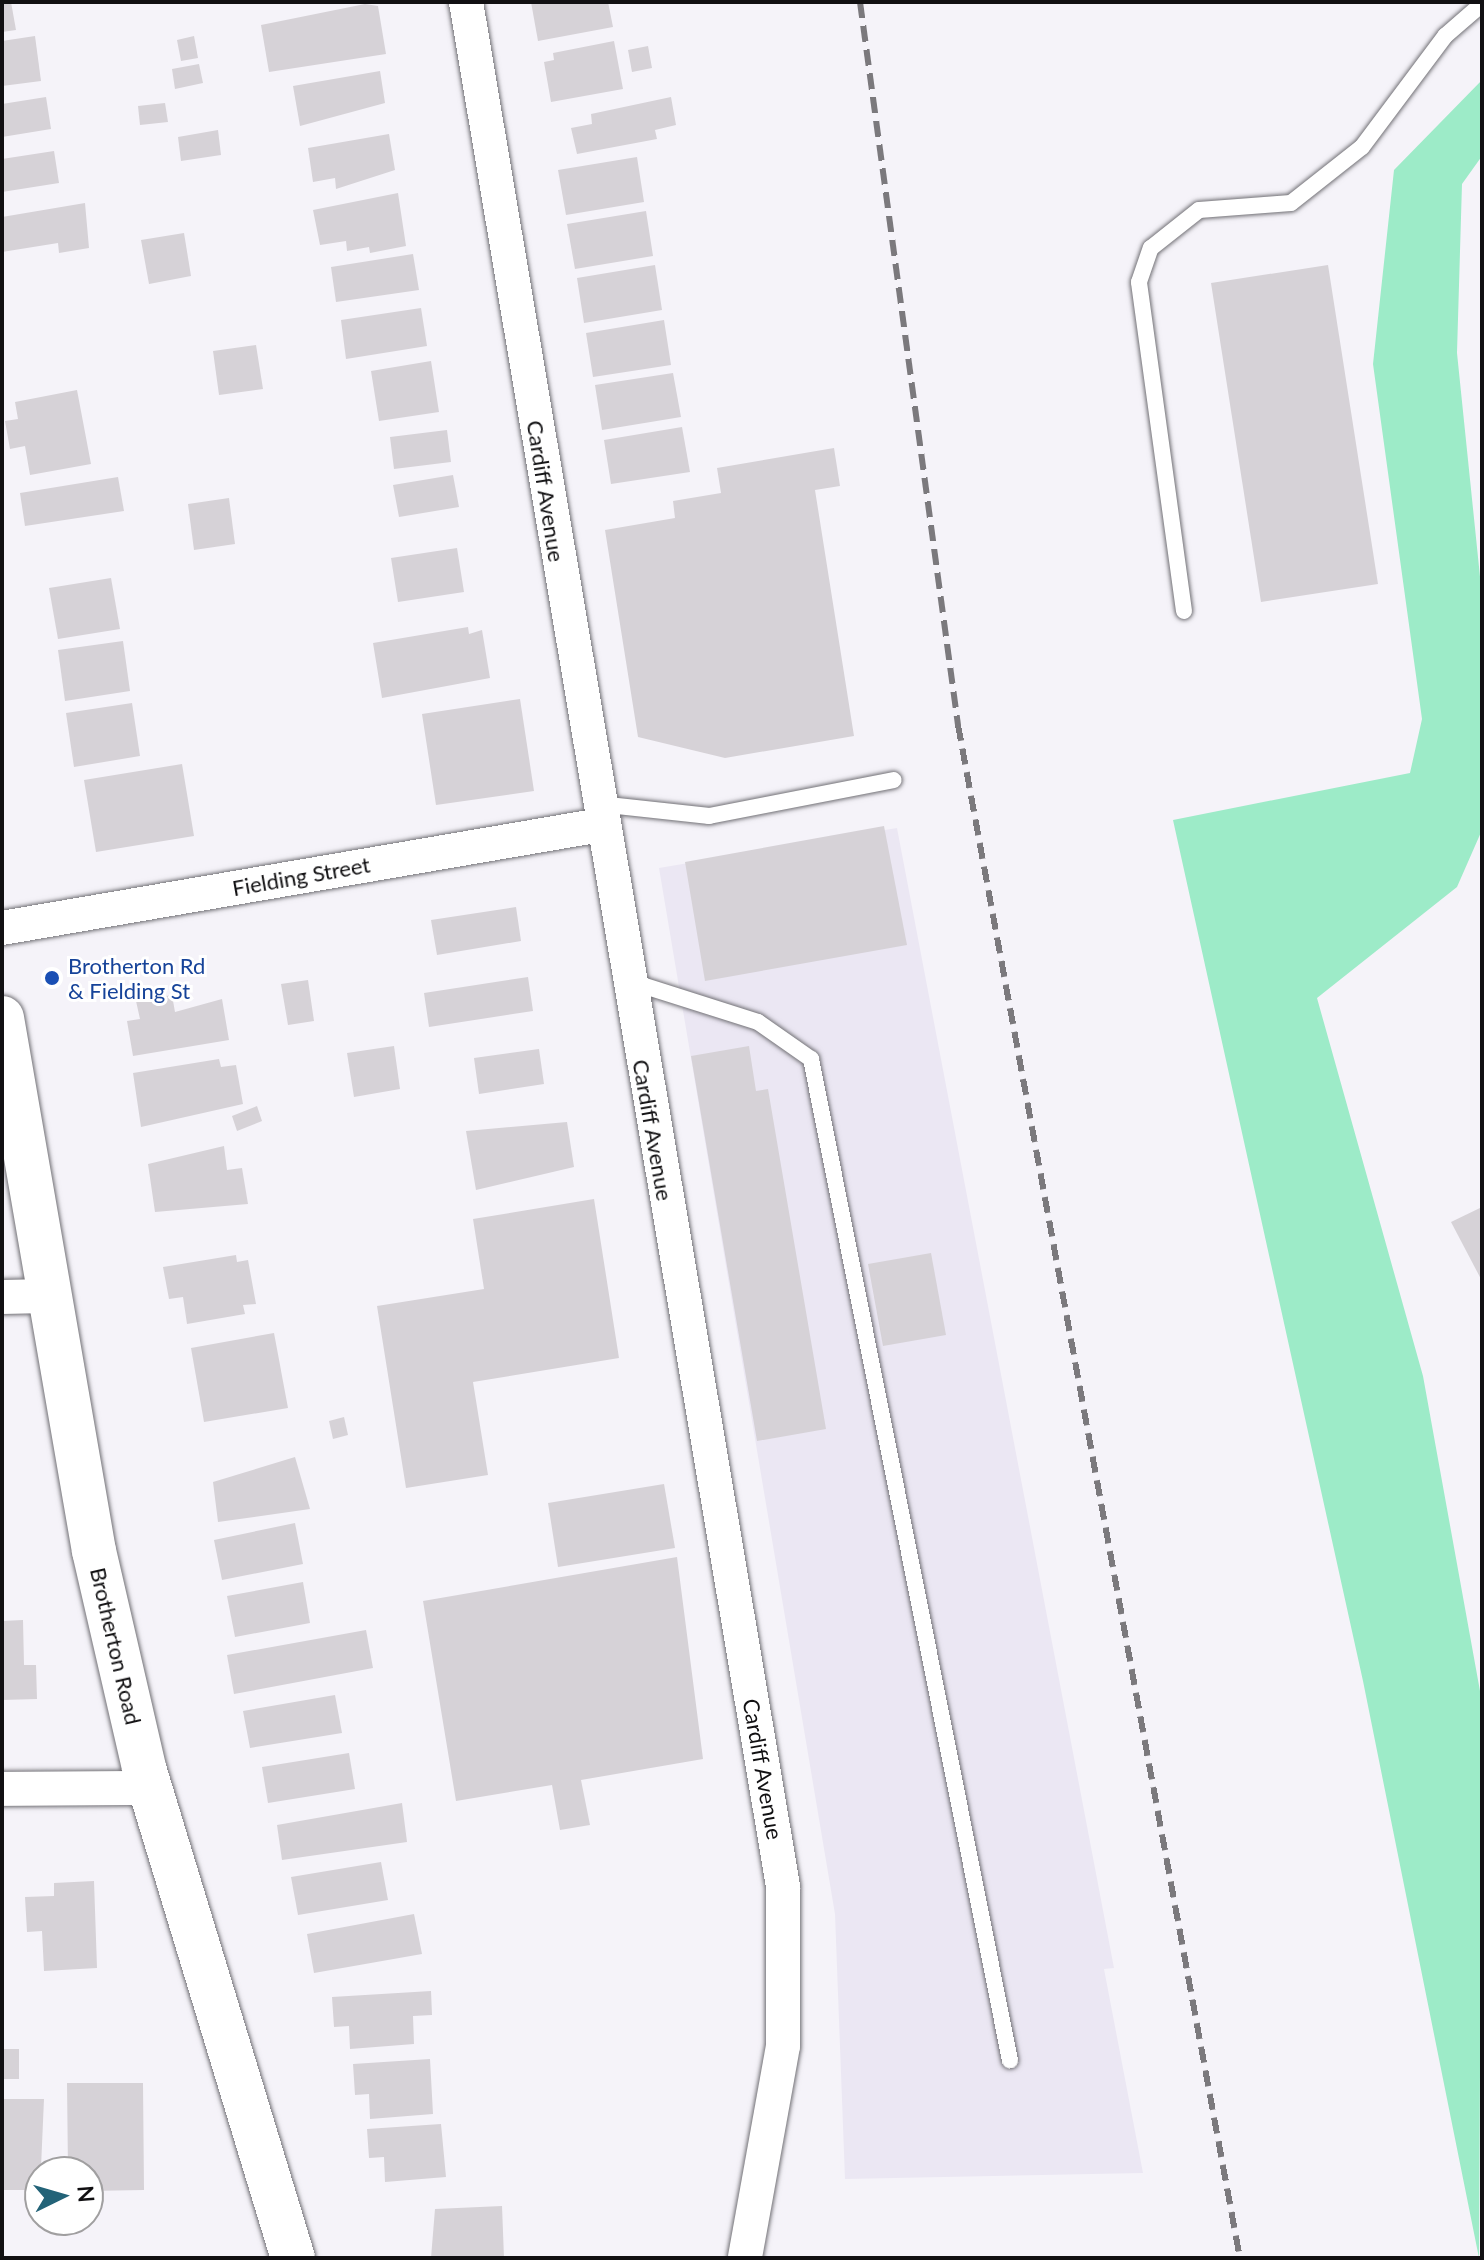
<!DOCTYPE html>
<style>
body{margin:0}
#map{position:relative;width:1484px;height:2260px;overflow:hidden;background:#f5f3f9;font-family:Lato,sans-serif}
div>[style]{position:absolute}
.built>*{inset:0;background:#ebe7f3}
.green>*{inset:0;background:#9debc8}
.building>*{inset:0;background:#d6d2d7}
.roads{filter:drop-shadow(0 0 2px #727176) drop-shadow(0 0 2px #727176)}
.lane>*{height:16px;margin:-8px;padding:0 8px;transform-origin:8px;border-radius:8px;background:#fff}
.street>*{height:34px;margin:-17px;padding:0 17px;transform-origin:17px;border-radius:17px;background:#fff}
.secondary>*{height:44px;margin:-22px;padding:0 22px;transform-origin:22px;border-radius:22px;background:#fff}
.rail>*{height:6px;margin-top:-3px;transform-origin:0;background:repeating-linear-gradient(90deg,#7b797d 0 16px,transparent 0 24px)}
.dots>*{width:22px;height:22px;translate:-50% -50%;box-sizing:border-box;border:4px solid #fff;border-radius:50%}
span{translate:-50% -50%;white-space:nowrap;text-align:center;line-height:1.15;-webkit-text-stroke:6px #fff;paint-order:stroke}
.street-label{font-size:22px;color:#111012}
.transit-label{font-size:22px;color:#164399}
.left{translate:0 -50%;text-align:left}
.frame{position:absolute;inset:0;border:4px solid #111012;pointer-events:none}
.north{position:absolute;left:24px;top:2156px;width:80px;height:80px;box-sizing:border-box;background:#fff;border:2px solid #a09fa0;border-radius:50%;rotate:85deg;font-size:22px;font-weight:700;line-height:32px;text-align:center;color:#111012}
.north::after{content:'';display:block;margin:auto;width:28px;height:36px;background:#236378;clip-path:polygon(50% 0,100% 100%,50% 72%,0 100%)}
</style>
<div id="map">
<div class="built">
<div style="clip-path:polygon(897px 828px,1114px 1968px,1104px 1969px,1143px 2173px,845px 2179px,835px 1914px,659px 868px)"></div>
</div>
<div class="green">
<div style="clip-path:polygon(1482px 80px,1482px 156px,1462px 184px,1457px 353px,1482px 596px,1482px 830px,1457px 887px,1317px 998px,1423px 1376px,1482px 1702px,1479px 2258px,1363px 1681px,1173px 820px,1410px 773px,1422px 719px,1373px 364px,1394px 170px)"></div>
</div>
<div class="building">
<div style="clip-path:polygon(2px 2px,11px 2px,16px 30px,2px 32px)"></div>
<div style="clip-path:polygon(531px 2px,608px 2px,613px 27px,538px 41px)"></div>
<div style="clip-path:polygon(365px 4px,378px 6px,386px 54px,269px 72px,261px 25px)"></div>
<div style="clip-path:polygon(35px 36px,41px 81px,2px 86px,2px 41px)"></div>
<div style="clip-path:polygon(194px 36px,198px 58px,181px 61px,177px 40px)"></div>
<div style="clip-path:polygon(614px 41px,623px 89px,551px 102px,544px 62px,554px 60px,553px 53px)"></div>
<div style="clip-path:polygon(648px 46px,652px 68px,632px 72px,628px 50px)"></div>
<div style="clip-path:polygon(199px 64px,203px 83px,175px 89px,172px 69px)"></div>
<div style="clip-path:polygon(380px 71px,385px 103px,300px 126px,293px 86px)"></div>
<div style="clip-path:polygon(46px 97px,51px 129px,2px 137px,2px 104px)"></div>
<div style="clip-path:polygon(671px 97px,676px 125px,655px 130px,657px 139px,577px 154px,571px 128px,592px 124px,591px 114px)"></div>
<div style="clip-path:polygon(165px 103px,168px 122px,140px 125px,138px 106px)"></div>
<div style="clip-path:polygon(218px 130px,221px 155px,181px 161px,178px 137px)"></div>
<div style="clip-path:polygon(389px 134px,395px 170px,336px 189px,335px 178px,313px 182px,308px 148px)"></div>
<div style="clip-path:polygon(54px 151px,59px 183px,2px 192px,2px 159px)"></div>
<div style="clip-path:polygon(637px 157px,644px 202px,566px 215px,558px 170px)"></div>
<div style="clip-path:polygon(398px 193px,406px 246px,370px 253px,369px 247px,347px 251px,346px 241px,320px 245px,313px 210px)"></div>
<div style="clip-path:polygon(85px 203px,89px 248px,59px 253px,58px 243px,2px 252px,2px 217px)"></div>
<div style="clip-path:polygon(646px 211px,653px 256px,575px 269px,567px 224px)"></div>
<div style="clip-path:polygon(184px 233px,191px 276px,149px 284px,141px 240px)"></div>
<div style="clip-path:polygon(413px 254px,419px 290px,336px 302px,331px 267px)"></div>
<div style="clip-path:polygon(655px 265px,662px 310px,584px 323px,577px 278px)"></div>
<div style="clip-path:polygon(1328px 265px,1378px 584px,1261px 602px,1211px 283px)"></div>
<div style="clip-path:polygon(421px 308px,427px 346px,346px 359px,341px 320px)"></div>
<div style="clip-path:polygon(664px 320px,671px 365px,593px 377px,586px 333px)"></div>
<div style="clip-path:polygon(256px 345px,263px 389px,219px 395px,213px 351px)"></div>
<div style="clip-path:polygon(431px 361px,439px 412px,379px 421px,371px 371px)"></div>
<div style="clip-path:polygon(673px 373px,681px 417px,602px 430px,595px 385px)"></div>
<div style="clip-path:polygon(77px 390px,91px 464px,30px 475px,25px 446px,10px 449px,5px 421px,18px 419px,15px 402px)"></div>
<div style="clip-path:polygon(682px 427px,690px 472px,611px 484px,604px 440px)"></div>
<div style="clip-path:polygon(447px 430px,451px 462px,394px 469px,390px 437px)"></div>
<div style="clip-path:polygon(834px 448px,840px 486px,815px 490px,854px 736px,725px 758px,638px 737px,605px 530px,675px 518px,673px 501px,721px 493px,717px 468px)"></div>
<div style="clip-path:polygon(453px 475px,459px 507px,399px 517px,393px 485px)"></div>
<div style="clip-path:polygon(118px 477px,124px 511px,25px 526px,20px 493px)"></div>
<div style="clip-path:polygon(229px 498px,235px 544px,194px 550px,188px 504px)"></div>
<div style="clip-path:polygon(457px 548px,464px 592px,398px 602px,391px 558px)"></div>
<div style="clip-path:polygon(111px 578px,120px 629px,58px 639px,49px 588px)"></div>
<div style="clip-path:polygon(468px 627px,469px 634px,482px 630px,490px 678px,382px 698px,373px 643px)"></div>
<div style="clip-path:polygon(123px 641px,130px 691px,65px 701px,58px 650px)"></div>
<div style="clip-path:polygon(520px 699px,534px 791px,436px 805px,422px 714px)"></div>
<div style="clip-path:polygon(132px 703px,140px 756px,74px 767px,66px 713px)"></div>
<div style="clip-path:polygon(182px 764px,194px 836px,96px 852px,84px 780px)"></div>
<div style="clip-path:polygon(884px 826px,907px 945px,705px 981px,685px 862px)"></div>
<div style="clip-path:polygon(516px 907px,521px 941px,437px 955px,431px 920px)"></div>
<div style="clip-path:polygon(528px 977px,533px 1011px,429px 1027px,424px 993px)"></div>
<div style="clip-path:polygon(308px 980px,314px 1021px,288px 1025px,281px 984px)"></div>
<div style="clip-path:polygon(172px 995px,175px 1012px,222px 999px,229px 1040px,133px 1056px,127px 1021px,140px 1019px,136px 1001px)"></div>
<div style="clip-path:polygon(394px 1046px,400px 1089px,354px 1097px,347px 1053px)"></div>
<div style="clip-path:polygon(749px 1046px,756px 1091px,768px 1089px,826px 1429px,757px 1441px,691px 1056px)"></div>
<div style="clip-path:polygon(539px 1049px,544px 1084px,479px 1094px,474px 1058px)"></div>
<div style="clip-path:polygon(219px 1059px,221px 1067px,236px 1065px,243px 1104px,141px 1127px,133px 1073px)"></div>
<div style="clip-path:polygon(257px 1106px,262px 1121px,237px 1131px,232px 1116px)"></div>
<div style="clip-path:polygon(567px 1122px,574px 1167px,476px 1190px,466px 1131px)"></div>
<div style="clip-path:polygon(224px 1146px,227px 1170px,242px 1168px,248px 1204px,155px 1212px,148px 1164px)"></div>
<div style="clip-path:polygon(594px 1199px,619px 1358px,473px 1382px,488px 1475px,406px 1488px,377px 1306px,484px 1289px,473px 1219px)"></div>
<div style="clip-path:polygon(1482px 1207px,1482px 1281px,1451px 1222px)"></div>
<div style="clip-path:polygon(931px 1253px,946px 1335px,883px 1346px,868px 1264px)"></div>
<div style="clip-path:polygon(236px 1255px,237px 1262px,248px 1260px,256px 1304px,243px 1305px,245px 1314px,187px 1324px,183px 1297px,169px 1299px,163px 1267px)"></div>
<div style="clip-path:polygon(274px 1333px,288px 1408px,204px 1422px,191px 1348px)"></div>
<div style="clip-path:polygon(344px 1417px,348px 1435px,333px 1439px,329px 1421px)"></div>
<div style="clip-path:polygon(295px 1457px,310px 1509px,218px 1522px,213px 1482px)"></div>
<div style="clip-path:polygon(664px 1484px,675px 1548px,558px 1567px,548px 1503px)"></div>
<div style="clip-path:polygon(295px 1523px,303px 1564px,222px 1580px,214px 1540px)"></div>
<div style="clip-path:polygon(677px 1557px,703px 1759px,581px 1780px,590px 1825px,560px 1830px,552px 1785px,456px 1801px,423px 1601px)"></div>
<div style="clip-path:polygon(303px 1582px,310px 1623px,235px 1637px,227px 1596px)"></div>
<div style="clip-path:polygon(23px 1620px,24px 1665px,36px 1665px,37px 1699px,2px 1700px,2px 1621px)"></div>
<div style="clip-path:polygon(366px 1630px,373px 1668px,234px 1694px,227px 1655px)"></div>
<div style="clip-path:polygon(335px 1695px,342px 1733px,250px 1748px,243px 1711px)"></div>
<div style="clip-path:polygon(349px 1753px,355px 1789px,268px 1803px,262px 1767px)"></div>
<div style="clip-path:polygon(402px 1803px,407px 1842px,282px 1860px,277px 1825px)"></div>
<div style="clip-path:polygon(381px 1862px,388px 1900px,298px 1915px,291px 1877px)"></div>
<div style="clip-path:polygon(94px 1881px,97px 1968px,44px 1971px,42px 1931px,27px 1932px,25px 1897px,54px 1896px,54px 1883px)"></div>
<div style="clip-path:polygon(414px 1914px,422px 1954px,314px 1973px,307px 1934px)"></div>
<div style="clip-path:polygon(431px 1991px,432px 2015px,413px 2016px,414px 2044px,350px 2049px,349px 2026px,334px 2027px,332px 1997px)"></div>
<div style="clip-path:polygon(2px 2049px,19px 2049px,19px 2079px,2px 2079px)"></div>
<div style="clip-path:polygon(430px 2059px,433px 2114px,370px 2119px,369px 2094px,355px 2095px,353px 2064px)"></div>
<div style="clip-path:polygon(67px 2083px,143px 2083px,144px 2190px,88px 2191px,88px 2172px,68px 2172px)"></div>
<div style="clip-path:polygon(2px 2099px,44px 2099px,40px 2190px,2px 2190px)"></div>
<div style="clip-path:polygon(441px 2124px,446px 2177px,385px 2182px,384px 2157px,369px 2158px,367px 2129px)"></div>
<div style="clip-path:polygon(502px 2206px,504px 2258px,431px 2258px,435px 2209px)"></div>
</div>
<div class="roads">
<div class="lane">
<div style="left:1184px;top:611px;width:332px;rotate:-97.8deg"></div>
<div style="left:1139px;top:282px;width:36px;rotate:-71deg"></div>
<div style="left:1151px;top:248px;width:61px;rotate:-38.4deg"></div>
<div style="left:1199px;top:210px;width:92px;rotate:-4.4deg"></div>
<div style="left:1291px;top:203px;width:90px;rotate:-38.3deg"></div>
<div style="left:1362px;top:147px;width:139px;rotate:-53.2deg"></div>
<div style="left:1445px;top:36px;width:49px;rotate:-40.9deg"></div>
<div style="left:599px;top:804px;width:111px;rotate:6.2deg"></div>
<div style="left:709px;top:816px;width:188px;rotate:-11deg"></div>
<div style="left:629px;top:981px;width:135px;rotate:17.6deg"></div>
<div style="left:758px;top:1022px;width:65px;rotate:34.9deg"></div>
<div style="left:811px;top:1059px;width:1021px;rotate:78.76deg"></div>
</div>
<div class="street">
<div style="left:466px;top:2px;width:1911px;rotate:80.45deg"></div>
<div style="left:783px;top:1887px;width:159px;rotate:90deg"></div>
<div style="left:783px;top:2046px;width:215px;rotate:100.2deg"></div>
<div style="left:2px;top:928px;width:608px;rotate:-9.76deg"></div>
<div style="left:2px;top:1297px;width:45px;rotate:-1.3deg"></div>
<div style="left:2px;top:1789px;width:149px;rotate:-0.4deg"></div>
</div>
<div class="secondary">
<div style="left:2px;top:1018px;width:541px;rotate:80.21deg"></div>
<div style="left:94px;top:1551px;width:223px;rotate:77deg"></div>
<div style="left:144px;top:1768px;width:512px;rotate:73.09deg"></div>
</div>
</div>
<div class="rail">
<div style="left:860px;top:2px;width:730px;rotate:82.28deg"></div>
<div style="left:958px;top:725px;width:1559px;rotate:79.58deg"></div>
</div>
<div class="dots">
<div style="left:52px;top:978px;background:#1a4fb4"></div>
</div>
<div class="street-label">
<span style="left:546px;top:491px;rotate:81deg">Cardiff Avenue</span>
<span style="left:301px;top:876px;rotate:-10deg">Fielding Street</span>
<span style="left:653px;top:1130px;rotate:80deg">Cardiff Avenue</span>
<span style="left:116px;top:1646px;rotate:77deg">Brotherton Road</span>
<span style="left:763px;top:1769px;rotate:80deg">Cardiff Avenue</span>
</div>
<div class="transit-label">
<span class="left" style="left:68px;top:978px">Brotherton Rd<br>&amp; Fielding St</span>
</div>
<div class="frame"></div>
<div class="north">N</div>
</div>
